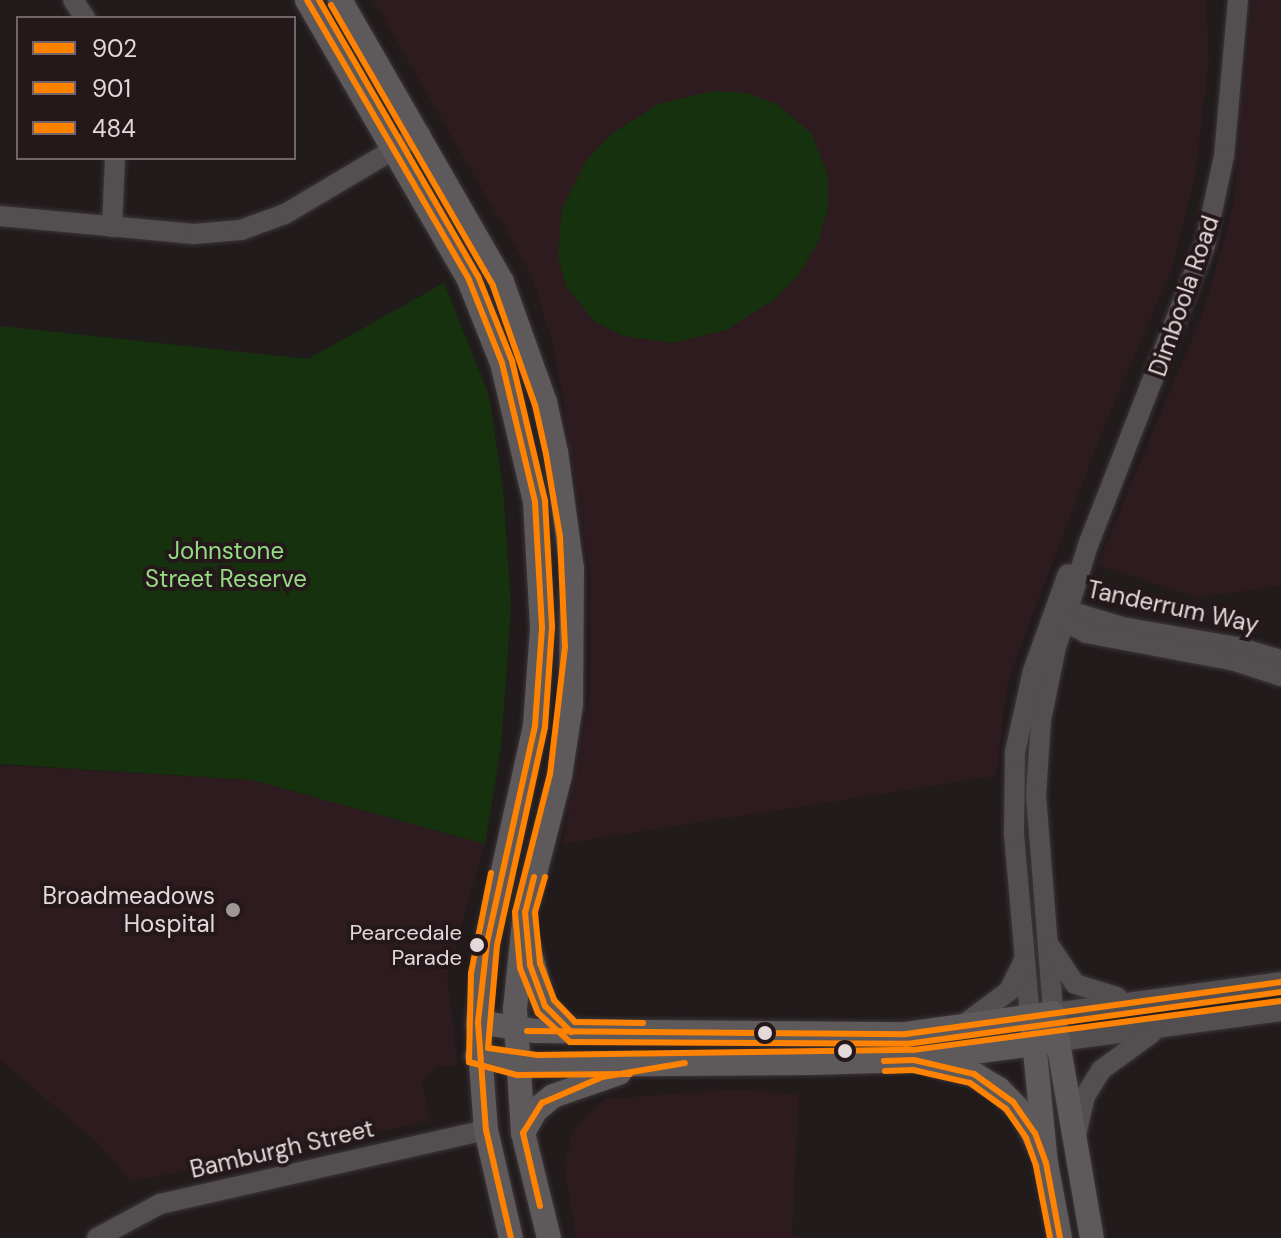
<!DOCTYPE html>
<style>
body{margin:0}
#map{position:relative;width:1281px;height:1238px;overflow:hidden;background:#221b1c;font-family:"DM Sans",sans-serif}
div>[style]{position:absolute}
.built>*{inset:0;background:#2d1b1f}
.green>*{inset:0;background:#16310d}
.roads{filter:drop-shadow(0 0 2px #3c3638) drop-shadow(0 0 2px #3c3638)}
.minor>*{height:20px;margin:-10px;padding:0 10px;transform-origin:10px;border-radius:10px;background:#534e4f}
.major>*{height:24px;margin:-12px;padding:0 12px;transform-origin:12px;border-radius:12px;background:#5e595a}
.bus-1>*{height:6px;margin:-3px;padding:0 3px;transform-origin:3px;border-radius:3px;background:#ff8200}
.bus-2>*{height:6px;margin:-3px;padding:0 3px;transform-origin:3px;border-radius:3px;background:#ff8200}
.bus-3>*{height:6px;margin:-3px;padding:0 3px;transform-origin:3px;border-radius:3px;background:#ff8200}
.dots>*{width:22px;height:22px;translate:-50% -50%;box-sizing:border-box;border:4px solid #25181b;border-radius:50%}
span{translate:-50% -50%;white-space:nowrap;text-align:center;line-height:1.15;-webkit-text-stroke:8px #25181b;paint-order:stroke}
.bus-label{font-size:22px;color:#e3d9db}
.right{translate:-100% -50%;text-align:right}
.street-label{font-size:24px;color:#e3d9db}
.park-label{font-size:24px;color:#96dc85}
.poi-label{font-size:24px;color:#e3d9db}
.legend{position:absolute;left:16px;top:16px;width:280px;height:144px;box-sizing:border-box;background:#25181b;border:2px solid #716568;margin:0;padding:10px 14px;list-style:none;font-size:24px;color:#e3d9db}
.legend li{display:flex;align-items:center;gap:16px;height:40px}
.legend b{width:40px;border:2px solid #716568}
</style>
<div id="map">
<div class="built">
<div style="clip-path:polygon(373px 0,1206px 0,1209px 59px,1195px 177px,1172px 268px,1102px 432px,1008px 681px,996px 776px,562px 844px,589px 702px,591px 580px,555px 352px,532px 276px)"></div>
<div style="clip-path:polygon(1252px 0,1281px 0,1281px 585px,1198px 598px,1097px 565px,1204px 310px,1233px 206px)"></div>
<div style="clip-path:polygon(0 765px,252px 780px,485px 844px,447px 975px,458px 1067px,437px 1065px,422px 1082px,430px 1121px,131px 1182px,99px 1144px,0 1060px)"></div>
<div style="clip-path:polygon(739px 1089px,799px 1095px,792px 1235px,810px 1238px,576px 1238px,564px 1167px,573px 1130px,604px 1099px)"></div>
</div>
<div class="green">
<div style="clip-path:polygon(712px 91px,747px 93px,777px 104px,812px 134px,828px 176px,828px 209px,818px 242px,800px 273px,774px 300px,726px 330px,673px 343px,623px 336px,595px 322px,566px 287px,558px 257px,562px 209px,586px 161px,611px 134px,659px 104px)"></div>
<div style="clip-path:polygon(444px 283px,489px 396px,503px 489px,511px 607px,501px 747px,485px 844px,252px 780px,0 764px,0 326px,308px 359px)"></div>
</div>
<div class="roads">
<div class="minor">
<div style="left:73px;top:0;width:22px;rotate:56deg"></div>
<div style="left:1238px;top:0;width:157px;rotate:95.1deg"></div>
<div style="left:1224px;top:156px;width:91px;rotate:102.1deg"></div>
<div style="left:1205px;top:245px;width:319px;rotate:111.3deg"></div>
<div style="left:1089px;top:542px;width:110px;rotate:107.4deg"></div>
<div style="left:1056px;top:647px;width:75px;rotate:101.6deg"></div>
<div style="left:1041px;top:720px;width:75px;rotate:93.8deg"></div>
<div style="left:1036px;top:795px;width:219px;rotate:85.5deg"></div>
<div style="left:1053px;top:1013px;width:230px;rotate:-7.7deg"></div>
<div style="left:0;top:216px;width:195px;rotate:5.3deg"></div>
<div style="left:194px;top:234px;width:47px;rotate:-4.9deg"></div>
<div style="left:241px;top:230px;width:47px;rotate:-20deg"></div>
<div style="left:285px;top:214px;width:157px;rotate:-30.7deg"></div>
<div style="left:112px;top:227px;width:69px;rotate:-87.5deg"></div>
<div style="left:1055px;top:613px;width:14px;rotate:-8deg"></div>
<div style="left:1069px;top:611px;width:55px;rotate:16.8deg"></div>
<div style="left:1122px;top:627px;width:117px;rotate:9.9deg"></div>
<div style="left:1237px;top:647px;width:46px;rotate:16.5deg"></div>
<div style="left:1055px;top:615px;width:36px;rotate:30deg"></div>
<div style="left:1086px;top:633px;width:152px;rotate:10.6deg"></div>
<div style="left:1235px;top:661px;width:48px;rotate:18.1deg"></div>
<div style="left:1051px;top:948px;width:43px;rotate:56.3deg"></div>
<div style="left:1075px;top:984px;width:44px;rotate:17.2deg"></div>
<div style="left:1030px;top:1017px;width:184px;rotate:-95deg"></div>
<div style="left:1014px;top:834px;width:82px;rotate:-89.3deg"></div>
<div style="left:1015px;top:752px;width:83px;rotate:-77.5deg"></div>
<div style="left:1033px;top:671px;width:103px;rotate:-70.2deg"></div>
<div style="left:963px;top:1025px;width:57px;rotate:-36.5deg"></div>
<div style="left:1009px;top:991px;width:34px;rotate:-64deg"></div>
<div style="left:1059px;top:1041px;width:224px;rotate:-7.7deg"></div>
<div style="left:1076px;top:1135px;width:40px;rotate:-77deg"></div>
<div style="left:1085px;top:1096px;width:31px;rotate:-58deg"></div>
<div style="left:1101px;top:1070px;width:63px;rotate:-36deg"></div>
<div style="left:97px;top:1238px;width:72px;rotate:-28.4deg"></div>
<div style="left:160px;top:1204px;width:334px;rotate:-12.8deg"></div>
</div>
<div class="major">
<div style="left:307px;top:0;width:323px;rotate:59.9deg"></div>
<div style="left:469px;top:280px;width:89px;rotate:68.3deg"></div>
<div style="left:502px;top:363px;width:143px;rotate:76.6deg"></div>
<div style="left:535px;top:502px;width:126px;rotate:86.8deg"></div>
<div style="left:542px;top:628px;width:98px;rotate:94.1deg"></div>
<div style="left:535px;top:726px;width:222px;rotate:102.5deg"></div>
<div style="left:487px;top:943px;width:80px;rotate:96.5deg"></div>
<div style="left:478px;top:1022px;width:108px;rotate:85.8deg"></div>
<div style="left:486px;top:1130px;width:111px;rotate:77deg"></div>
<div style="left:340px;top:0;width:325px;rotate:60.1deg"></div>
<div style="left:502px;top:282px;width:127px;rotate:70.3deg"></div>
<div style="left:545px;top:402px;width:51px;rotate:77.6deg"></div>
<div style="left:556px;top:452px;width:118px;rotate:82.2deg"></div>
<div style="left:572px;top:569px;width:136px;rotate:90.4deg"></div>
<div style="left:571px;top:705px;width:72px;rotate:98.8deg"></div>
<div style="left:560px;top:776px;width:140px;rotate:104.4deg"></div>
<div style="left:525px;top:912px;width:98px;rotate:95.9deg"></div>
<div style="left:515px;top:1009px;width:124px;rotate:86.3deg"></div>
<div style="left:523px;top:1133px;width:108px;rotate:76.1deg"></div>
<div style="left:528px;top:946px;width:62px;rotate:74.2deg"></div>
<div style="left:545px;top:1006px;width:37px;rotate:45deg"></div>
<div style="left:478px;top:1022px;width:59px;rotate:8.8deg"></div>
<div style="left:536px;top:1031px;width:370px;rotate:0.5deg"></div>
<div style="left:906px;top:1034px;width:148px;rotate:-8.1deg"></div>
<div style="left:1053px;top:1013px;width:228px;rotate:80.2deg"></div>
<div style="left:1033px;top:1031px;width:133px;rotate:84.4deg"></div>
<div style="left:1046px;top:1163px;width:76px;rotate:79.4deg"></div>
<div style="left:477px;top:1056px;width:60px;rotate:8.7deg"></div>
<div style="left:536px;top:1065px;width:275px;rotate:-0.4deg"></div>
<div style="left:811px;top:1063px;width:103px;rotate:-1.7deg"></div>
<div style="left:914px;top:1060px;width:146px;rotate:-7.5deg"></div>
<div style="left:932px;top:1064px;width:43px;rotate:13.4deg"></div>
<div style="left:974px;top:1074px;width:29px;rotate:31deg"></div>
<div style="left:999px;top:1089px;width:35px;rotate:46deg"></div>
<div style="left:1023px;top:1114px;width:40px;rotate:63.4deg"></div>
<div style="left:523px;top:1133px;width:25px;rotate:-61deg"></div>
<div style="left:535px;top:1111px;width:23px;rotate:-40deg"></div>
<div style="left:553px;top:1096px;width:70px;rotate:-19.2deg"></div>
</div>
</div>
<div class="bus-1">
<div style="left:307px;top:0;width:323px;rotate:59.9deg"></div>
<div style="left:469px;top:280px;width:89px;rotate:68.3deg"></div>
<div style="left:502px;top:363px;width:143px;rotate:76.6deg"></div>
<div style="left:535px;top:502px;width:126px;rotate:86.8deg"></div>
<div style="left:542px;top:628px;width:98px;rotate:94.1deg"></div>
<div style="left:535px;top:726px;width:222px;rotate:102.5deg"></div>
<div style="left:487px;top:943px;width:80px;rotate:96.5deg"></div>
<div style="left:478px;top:1022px;width:108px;rotate:85.8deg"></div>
<div style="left:486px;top:1130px;width:111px;rotate:77deg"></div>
<div style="left:534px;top:877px;width:36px;rotate:104deg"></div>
<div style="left:525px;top:912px;width:53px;rotate:84.6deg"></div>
<div style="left:530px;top:965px;width:44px;rotate:69.9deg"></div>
<div style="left:545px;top:1006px;width:37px;rotate:45deg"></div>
<div style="left:527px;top:1031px;width:379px;rotate:0.5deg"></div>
<div style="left:906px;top:1034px;width:379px;rotate:-7.9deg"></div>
<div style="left:884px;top:1061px;width:30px;rotate:-2deg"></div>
<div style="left:914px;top:1060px;width:62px;rotate:13.1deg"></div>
<div style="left:974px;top:1074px;width:48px;rotate:35.7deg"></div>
<div style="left:1013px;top:1102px;width:38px;rotate:55deg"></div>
<div style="left:1035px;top:1133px;width:32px;rotate:70deg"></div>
<div style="left:1046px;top:1163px;width:76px;rotate:79.4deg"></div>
<div style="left:540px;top:1206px;width:75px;rotate:-103.1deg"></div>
<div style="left:523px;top:1133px;width:36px;rotate:-58deg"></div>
<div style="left:542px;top:1103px;width:65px;rotate:-23.4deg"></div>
<div style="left:602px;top:1077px;width:84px;rotate:-9.6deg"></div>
</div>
<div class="bus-2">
<div style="left:331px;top:5px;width:324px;rotate:60deg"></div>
<div style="left:493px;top:286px;width:126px;rotate:70.6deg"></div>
<div style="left:535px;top:405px;width:50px;rotate:77.3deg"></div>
<div style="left:546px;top:454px;width:84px;rotate:80.4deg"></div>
<div style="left:560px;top:537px;width:110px;rotate:87.4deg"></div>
<div style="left:565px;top:647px;width:128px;rotate:96.7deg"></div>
<div style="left:550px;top:774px;width:142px;rotate:104.2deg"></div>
<div style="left:515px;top:912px;width:56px;rotate:84.9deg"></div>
<div style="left:520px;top:968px;width:48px;rotate:68.2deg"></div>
<div style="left:538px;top:1013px;width:43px;rotate:42.2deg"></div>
<div style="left:570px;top:1042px;width:336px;rotate:0.3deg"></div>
<div style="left:906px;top:1044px;width:379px;rotate:-7.9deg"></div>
<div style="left:491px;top:873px;width:102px;rotate:101.3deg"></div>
<div style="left:471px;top:973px;width:89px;rotate:91.3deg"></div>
<div style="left:469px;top:1062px;width:50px;rotate:15.2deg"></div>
<div style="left:517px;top:1075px;width:113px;rotate:-0.5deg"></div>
<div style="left:885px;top:1071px;width:28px;rotate:-2deg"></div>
<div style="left:913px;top:1070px;width:58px;rotate:12.8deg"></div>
<div style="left:970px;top:1083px;width:44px;rotate:35.8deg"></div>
<div style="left:1006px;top:1109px;width:35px;rotate:55deg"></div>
<div style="left:1026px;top:1138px;width:30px;rotate:70deg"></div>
<div style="left:1036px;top:1166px;width:73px;rotate:79deg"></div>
</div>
<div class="bus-3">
<div style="left:319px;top:0;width:319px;rotate:60.1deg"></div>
<div style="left:478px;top:276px;width:92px;rotate:68.2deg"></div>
<div style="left:512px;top:361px;width:144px;rotate:76.7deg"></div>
<div style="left:545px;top:501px;width:126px;rotate:86.8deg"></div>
<div style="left:552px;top:627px;width:100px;rotate:94deg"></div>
<div style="left:545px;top:727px;width:223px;rotate:102.4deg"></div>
<div style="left:497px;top:945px;width:103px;rotate:95deg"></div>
<div style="left:488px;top:1048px;width:49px;rotate:8.1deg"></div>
<div style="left:537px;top:1055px;width:376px;rotate:-0.8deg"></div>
<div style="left:913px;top:1050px;width:370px;rotate:-7.6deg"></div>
<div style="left:545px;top:877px;width:37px;rotate:106deg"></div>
<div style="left:535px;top:913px;width:50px;rotate:84.3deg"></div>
<div style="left:540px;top:963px;width:40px;rotate:69deg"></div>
<div style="left:554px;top:1000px;width:30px;rotate:46deg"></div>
<div style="left:575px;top:1022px;width:68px;rotate:0.8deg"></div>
</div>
<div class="dots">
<div style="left:233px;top:910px;background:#9f9698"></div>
<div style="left:477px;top:945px;background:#e3d9db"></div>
<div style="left:765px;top:1033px;background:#e3d9db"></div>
<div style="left:845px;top:1051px;background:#e3d9db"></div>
</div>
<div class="bus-label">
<span class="right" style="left:462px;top:945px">Pearcedale<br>Parade</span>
</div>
<div class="street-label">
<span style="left:1184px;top:296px;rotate:-71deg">Dimboola Road</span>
<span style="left:1173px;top:607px;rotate:12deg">Tanderrum Way</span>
<span style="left:282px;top:1149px;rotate:-13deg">Bamburgh Street</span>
</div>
<div class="park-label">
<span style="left:226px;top:565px">Johnstone<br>Street Reserve</span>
</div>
<div class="poi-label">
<span class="right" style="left:215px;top:910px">Broadmeadows<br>Hospital</span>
</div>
<ul class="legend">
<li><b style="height:10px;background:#ff8200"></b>902</li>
<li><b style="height:10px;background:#ff8200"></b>901</li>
<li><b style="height:10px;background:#ff8200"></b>484</li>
</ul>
</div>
